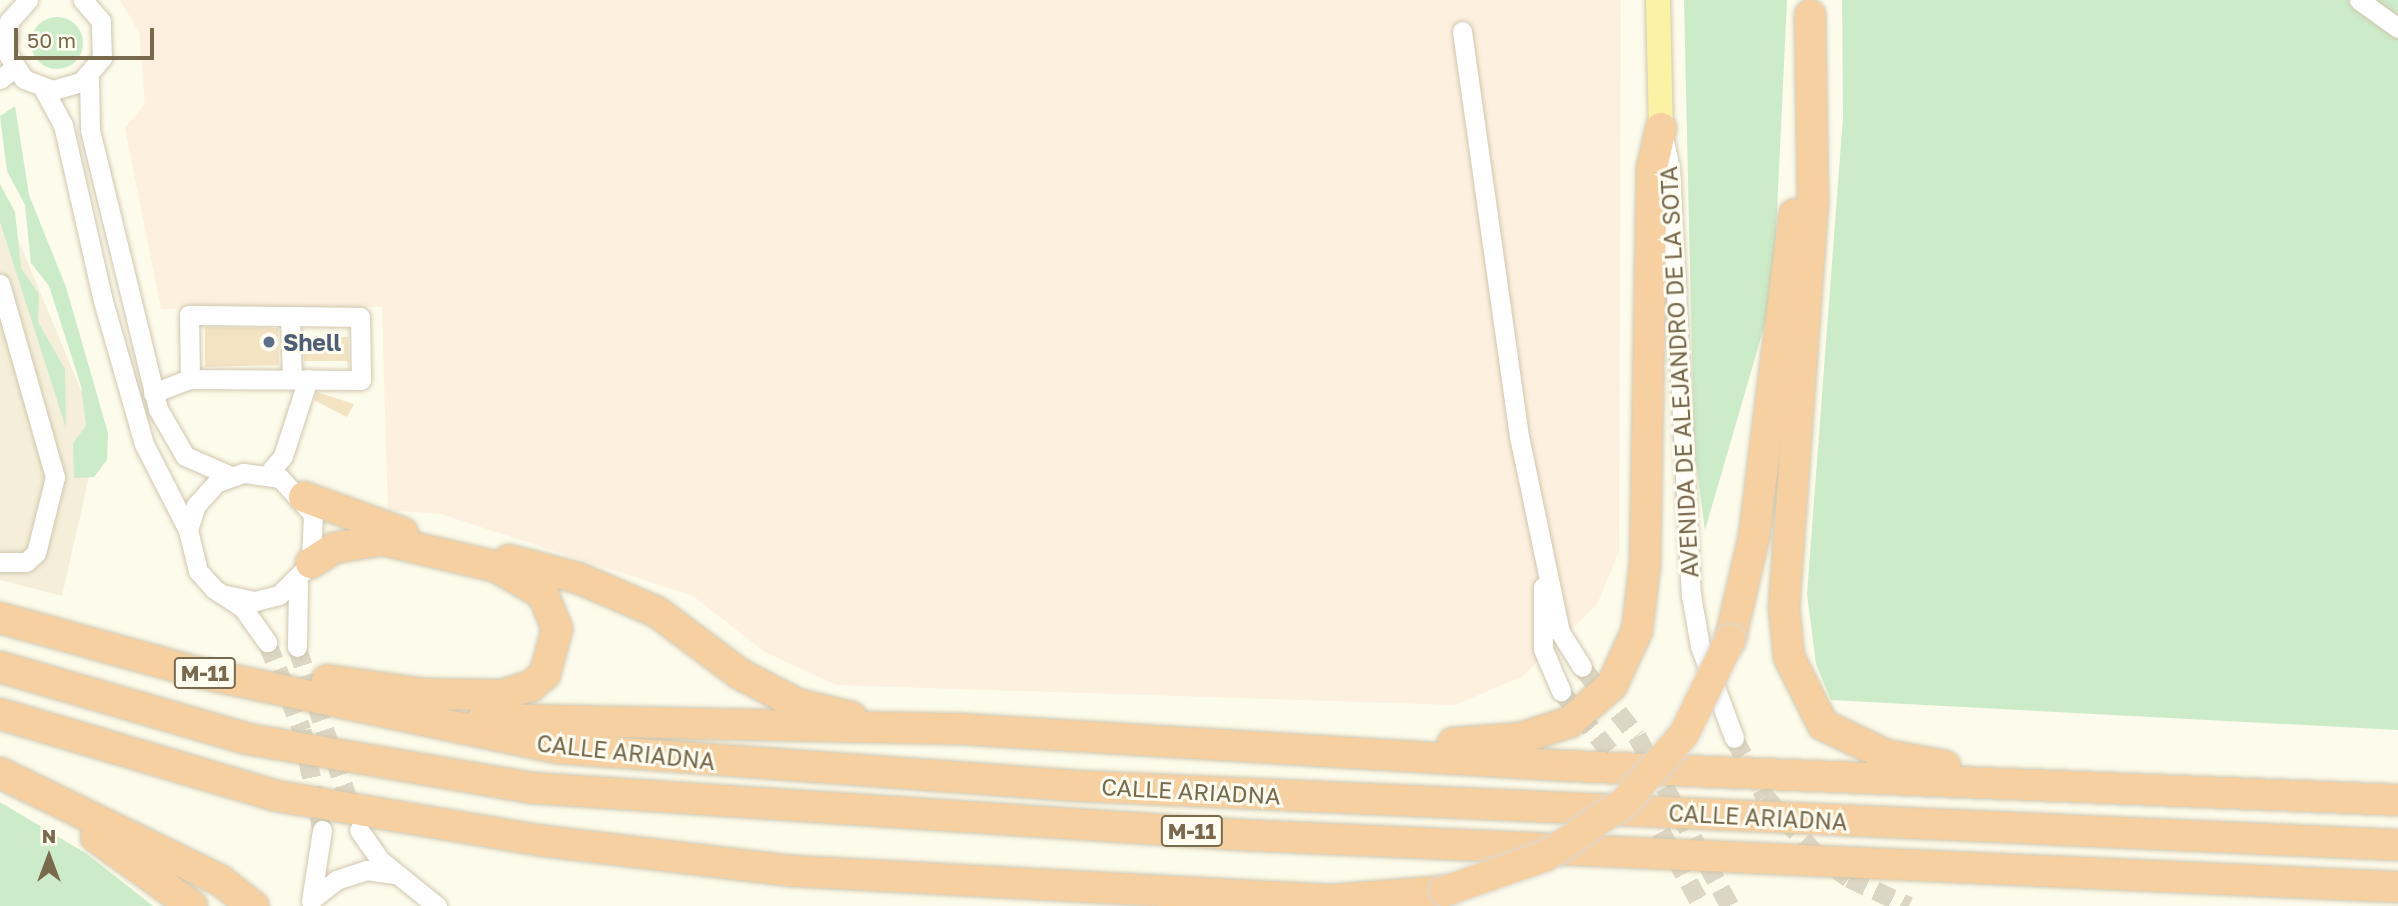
<!DOCTYPE html>
<style>
body{margin:0}
#map{position:relative;width:2398px;height:906px;overflow:hidden;background:#fdfbeb;font-family:"Golos Text",sans-serif}
div>[style]{position:absolute}
.residential>*{inset:0;background:#f5efd9}
.commercial>*{inset:0;background:#fdf0df}
.green>*{inset:0;background:#ccebc8}
.round{border-radius:50%}
.building>*{inset:0;background:#f3e3c2}
.minor-tunnel>*{height:19px;margin-top:-9.5px;transform-origin:0;background:repeating-linear-gradient(90deg,#dcd6c4 0 19px,transparent 0 29px)}
.roads{filter:drop-shadow(0 0 2px #d0c7af) drop-shadow(0 0 2px #d0c7af)}
.minor>*{height:19px;margin:-9.5px;padding:0 9.5px;transform-origin:9.5px;border-radius:9.5px;background:#fff}
.major>*{height:24px;margin:-12px;padding:0 12px;transform-origin:12px;border-radius:12px;background:#fbf2a4}
.highway>*{height:30px;margin:-15px;padding:0 15px;transform-origin:15px;border-radius:15px;background:#f7d0a2}
.bridges{filter:drop-shadow(0 0 2px #dcd8d1) drop-shadow(0 0 2px #dcd8d1)}
.highway-bridge>*{height:30px;margin:-15px;padding:0 15px;transform-origin:15px;border-radius:15px;background:#f7d0a2}
.dots>*{width:19px;height:19px;translate:-50% -50%;box-sizing:border-box;border:4px solid #fffdf1;border-radius:50%}
span{translate:-50% -50%;white-space:nowrap;text-align:center;line-height:1.15;-webkit-text-stroke:6px #fffdf1;paint-order:stroke}
.shield-label span{padding:2px 5px;background:#fffdf1;border:2px solid;border-radius:5px;-webkit-text-stroke-width:0}
.shield-label{font-size:21px;color:#79694d;font-weight:700}
.service-label{font-size:23px;color:#4e5e75;font-weight:700}
.left{translate:0 -50%;text-align:left}
.street-label{font-size:23px;color:#79694d}
.north{position:absolute;left:14px;top:822px;width:70px;height:70px;-webkit-text-stroke:5px #fffdf1;paint-order:stroke;rotate:0deg;font-size:19px;font-weight:700;line-height:28px;text-align:center;color:#79694d}
.north::after{content:'';display:block;margin:auto;width:24px;height:32px;background:#79694d;clip-path:polygon(50% 0,100% 100%,50% 72%,0 100%)}
.scale{position:absolute;left:14px;top:28px;width:140px;height:32px;box-sizing:border-box;border:4px solid #79694d;border-top:0;padding-left:9px;font-size:21px;line-height:24px;white-space:nowrap;color:#79694d;-webkit-text-stroke:5px #fffdf1;paint-order:stroke}
</style>
<div id="map">
<div class="residential">
<div style="clip-path:polygon(0 196px,99px 433px,62px 596px,0 580px)"></div>
</div>
<div class="commercial">
<div style="clip-path:polygon(120px 0,1621px 0,1619px 552px,1597px 604px,1523px 676px,1455px 705px,836px 685px,765px 652px,693px 596px,441px 514px,388px 510px,382px 307px,161px 309px,125px 128px,145px 104px,139px 32px)"></div>
</div>
<div class="green">
<div style="clip-path:polygon(1684px 0,1787px 0,1773px 296px,1705px 530px,1694px 447px)"></div>
<div style="clip-path:polygon(1842px 0,2398px 0,2398px 730px,1831px 700px,1816px 664px,1807px 594px,1843px 117px)"></div>
<div class="round" style="left:31px;top:17px;width:52px;height:52px"></div>
<div style="clip-path:polygon(15px 106px,29px 195px,66px 287px,108px 433px,107px 460px,94px 477px,74px 478px,73px 443px,86px 426px,81px 386px,49px 286px,31px 263px,25px 205px,7px 171px,0 116px)"></div>
<div style="clip-path:polygon(0 184px,15px 212px,21px 268px,39px 294px,38px 322px,65px 369px,66px 428px,0 222px)"></div>
<div style="clip-path:polygon(0 802px,87px 854px,153px 906px,0 906px)"></div>
</div>
<div class="building">
<div style="clip-path:polygon(205px 327px,278px 328px,279px 365px,205px 367px)"></div>
<div style="clip-path:polygon(303px 337px,348px 337px,349px 368px,347px 361px,304px 361px)"></div>
<div style="clip-path:polygon(317px 392px,354px 404px,347px 417px,314px 400px)"></div>
</div>
<div class="minor-tunnel">
<div style="left:267px;top:642px;width:95px;rotate:68.3deg"></div>
<div style="left:302px;top:730px;width:102px;rotate:78.7deg"></div>
<div style="left:297px;top:647px;width:178px;rotate:71.4deg"></div>
<div style="left:1582px;top:667px;width:88px;rotate:51.4deg"></div>
<div style="left:1637px;top:736px;width:194px;rotate:61.3deg"></div>
<div style="left:1561px;top:691px;width:107px;rotate:51.1deg"></div>
<div style="left:1734px;top:738px;width:66px;rotate:61.9deg"></div>
<div style="left:1765px;top:796px;width:76px;rotate:48.7deg"></div>
<div style="left:1815px;top:853px;width:42px;rotate:36.3deg"></div>
<div style="left:1849px;top:878px;width:66px;rotate:25deg"></div>
<div style="left:1647px;top:806px;width:114px;rotate:61.2deg"></div>
</div>
<div class="roads">
<div class="minor">
<div style="left:28px;top:0;width:28px;rotate:132deg"></div>
<div style="left:9px;top:21px;width:32px;rotate:94deg"></div>
<div style="left:7px;top:53px;width:31px;rotate:57deg"></div>
<div style="left:24px;top:79px;width:31px;rotate:21deg"></div>
<div style="left:53px;top:90px;width:29px;rotate:-16deg"></div>
<div style="left:81px;top:82px;width:32px;rotate:-49deg"></div>
<div style="left:102px;top:58px;width:37px;rotate:-92deg"></div>
<div style="left:101px;top:21px;width:28px;rotate:-131deg"></div>
<div style="left:2359px;top:0;width:48px;rotate:35.7deg"></div>
<div style="left:1462px;top:31px;width:409px;rotate:82deg"></div>
<div style="left:1519px;top:436px;width:200px;rotate:78.2deg"></div>
<div style="left:1560px;top:632px;width:41px;rotate:57.8deg"></div>
<div style="left:89px;top:77px;width:53px;rotate:88.9deg"></div>
<div style="left:90px;top:130px;width:287px;rotate:76.3deg"></div>
<div style="left:158px;top:409px;width:54px;rotate:60.1deg"></div>
<div style="left:185px;top:456px;width:50px;rotate:23.5deg"></div>
<div style="left:0;top:79px;width:18px;rotate:-38deg"></div>
<div style="left:43px;top:88px;width:42px;rotate:61.6deg"></div>
<div style="left:63px;top:125px;width:180px;rotate:77.2deg"></div>
<div style="left:103px;top:301px;width:149px;rotate:74deg"></div>
<div style="left:144px;top:444px;width:97px;rotate:62.9deg"></div>
<div style="left:1663px;top:136px;width:34px;rotate:78deg"></div>
<div style="left:1670px;top:169px;width:427px;rotate:87.2deg"></div>
<div style="left:1691px;top:595px;width:52px;rotate:80deg"></div>
<div style="left:1700px;top:646px;width:98px;rotate:69.7deg"></div>
<div style="left:0;top:284px;width:201px;rotate:74.1deg"></div>
<div style="left:55px;top:477px;width:78px;rotate:104deg"></div>
<div style="left:36px;top:553px;width:13px;rotate:138deg"></div>
<div style="left:26px;top:562px;width:26px;rotate:180deg"></div>
<div style="left:290px;top:316px;width:63px;rotate:88.2deg"></div>
<div style="left:153px;top:393px;width:40px;rotate:-21deg"></div>
<div style="left:190px;top:379px;width:171px;rotate:0.3deg"></div>
<div style="left:361px;top:380px;width:63px;rotate:-90.9deg"></div>
<div style="left:360px;top:317px;width:171px;rotate:-179.3deg"></div>
<div style="left:189px;top:315px;width:64px;rotate:89.1deg"></div>
<div style="left:268px;top:474px;width:23px;rotate:-50deg"></div>
<div style="left:283px;top:456px;width:81px;rotate:-72deg"></div>
<div style="left:1543px;top:587px;width:62px;rotate:90deg"></div>
<div style="left:1543px;top:649px;width:46px;rotate:66.8deg"></div>
<div style="left:226px;top:595px;width:30px;rotate:12deg"></div>
<div style="left:255px;top:601px;width:25px;rotate:-14deg"></div>
<div style="left:279px;top:595px;width:45px;rotate:-45deg"></div>
<div style="left:311px;top:563px;width:49px;rotate:-87.7deg"></div>
<div style="left:313px;top:514px;width:49px;rotate:-132.5deg"></div>
<div style="left:280px;top:478px;width:37px;rotate:-172deg"></div>
<div style="left:243px;top:473px;width:29px;rotate:160deg"></div>
<div style="left:216px;top:483px;width:30px;rotate:132deg"></div>
<div style="left:196px;top:505px;width:26px;rotate:108deg"></div>
<div style="left:188px;top:530px;width:42px;rotate:76.3deg"></div>
<div style="left:198px;top:571px;width:24px;rotate:48deg"></div>
<div style="left:214px;top:589px;width:35px;rotate:33deg"></div>
<div style="left:243px;top:608px;width:42px;rotate:54.8deg"></div>
<div style="left:297px;top:647px;width:64px;rotate:-89.1deg"></div>
<div style="left:359px;top:830px;width:38px;rotate:55deg"></div>
<div style="left:381px;top:861px;width:72px;rotate:38.8deg"></div>
<div style="left:312px;top:899px;width:31px;rotate:-38deg"></div>
<div style="left:336px;top:880px;width:32px;rotate:-18deg"></div>
<div style="left:366px;top:870px;width:29px;rotate:8deg"></div>
<div style="left:311px;top:901px;width:72px;rotate:-81.2deg"></div>
</div>
<div class="major">
<div style="left:1658px;top:0;width:128px;rotate:88.7deg"></div>
</div>
<div class="highway">
<div style="left:1810px;top:15px;width:187px;rotate:89.1deg"></div>
<div style="left:1813px;top:202px;width:407px;rotate:94.1deg"></div>
<div style="left:1784px;top:608px;width:49px;rotate:84.2deg"></div>
<div style="left:1789px;top:657px;width:76px;rotate:63.4deg"></div>
<div style="left:1823px;top:725px;width:70px;rotate:25.5deg"></div>
<div style="left:1886px;top:755px;width:60px;rotate:10.6deg"></div>
<div style="left:304px;top:497px;width:105px;rotate:20deg"></div>
<div style="left:509px;top:560px;width:71px;rotate:14.6deg"></div>
<div style="left:578px;top:578px;width:86px;rotate:23.3deg"></div>
<div style="left:657px;top:612px;width:104px;rotate:36.8deg"></div>
<div style="left:740px;top:674px;width:64px;rotate:27.8deg"></div>
<div style="left:797px;top:704px;width:56px;rotate:13.5deg"></div>
<div style="left:311px;top:563px;width:27px;rotate:-33deg"></div>
<div style="left:334px;top:548px;width:49px;rotate:-9.5deg"></div>
<div style="left:382px;top:540px;width:118px;rotate:13.2deg"></div>
<div style="left:497px;top:567px;width:53px;rotate:30.4deg"></div>
<div style="left:543px;top:594px;width:38px;rotate:68deg"></div>
<div style="left:557px;top:629px;width:47px;rotate:104.9deg"></div>
<div style="left:545px;top:674px;width:18px;rotate:139deg"></div>
<div style="left:531px;top:686px;width:30px;rotate:163deg"></div>
<div style="left:502px;top:695px;width:77px;rotate:-179.3deg"></div>
<div style="left:425px;top:694px;width:99px;rotate:-171.9deg"></div>
<div style="left:0;top:618px;width:203px;rotate:15.4deg"></div>
<div style="left:196px;top:672px;width:368px;rotate:11.9deg"></div>
<div style="left:556px;top:748px;width:524px;rotate:4.16deg"></div>
<div style="left:1079px;top:786px;width:1320px;rotate:2.56deg"></div>
<div style="left:1730px;top:640px;width:106px;rotate:-76.9deg"></div>
<div style="left:1754px;top:537px;width:325px;rotate:-82.9deg"></div>
<div style="left:0;top:667px;width:258px;rotate:16.2deg"></div>
<div style="left:248px;top:739px;width:288px;rotate:9.8deg"></div>
<div style="left:532px;top:788px;width:711px;rotate:3.79deg"></div>
<div style="left:1241px;top:835px;width:1158px;rotate:2.57deg"></div>
<div style="left:0;top:714px;width:289px;rotate:16.5deg"></div>
<div style="left:277px;top:796px;width:270px;rotate:9.6deg"></div>
<div style="left:543px;top:841px;width:251px;rotate:6.9deg"></div>
<div style="left:792px;top:871px;width:540px;rotate:3.08deg"></div>
<div style="left:1331px;top:900px;width:114px;rotate:-4.5deg"></div>
<div style="left:483px;top:719px;width:477px;rotate:1.2deg"></div>
<div style="left:960px;top:729px;width:610px;rotate:3.48deg"></div>
<div style="left:1569px;top:766px;width:830px;rotate:2.35deg"></div>
<div style="left:1453px;top:743px;width:68px;rotate:-4.2deg"></div>
<div style="left:1521px;top:738px;width:52px;rotate:-18.1deg"></div>
<div style="left:1570px;top:722px;width:56px;rotate:-41.4deg"></div>
<div style="left:1612px;top:685px;width:60px;rotate:-65.2deg"></div>
<div style="left:1637px;top:631px;width:67px;rotate:-83.2deg"></div>
<div style="left:1645px;top:564px;width:396px;rotate:-89deg"></div>
<div style="left:1652px;top:168px;width:41px;rotate:-77.3deg"></div>
<div style="left:0;top:773px;width:246px;rotate:26deg"></div>
<div style="left:221px;top:881px;width:41px;rotate:38deg"></div>
<div style="left:96px;top:837px;width:118px;rotate:35.7deg"></div>
</div>
</div>
<div class="bridges">
<div class="highway-bridge">
<div style="left:1445px;top:891px;width:107px;rotate:-19.1deg"></div>
<div style="left:1546px;top:856px;width:94px;rotate:-34.2deg"></div>
<div style="left:1624px;top:803px;width:91px;rotate:-49deg"></div>
<div style="left:1684px;top:734px;width:105px;rotate:-63.9deg"></div>
</div>
</div>
<div class="dots">
<div style="left:269px;top:342px;background:#5c6f8a"></div>
</div>
<div class="shield-label">
<span style="left:205px;top:673px">M-11</span>
<span style="left:1192px;top:831px">M-11</span>
</div>
<div class="service-label">
<span class="left" style="left:283px;top:342px">Shell</span>
</div>
<div class="street-label">
<span style="left:1679px;top:372px;rotate:-93deg">AVENIDA DE ALEJANDRO DE LA SOTA</span>
<span style="left:626px;top:752px;rotate:6deg">CALLE ARIADNA</span>
<span style="left:1191px;top:791px;rotate:3deg">CALLE ARIADNA</span>
<span style="left:1758px;top:817px;rotate:3deg">CALLE ARIADNA</span>
</div>
<div class="north">N</div>
<div class="scale">50 m</div>
</div>
